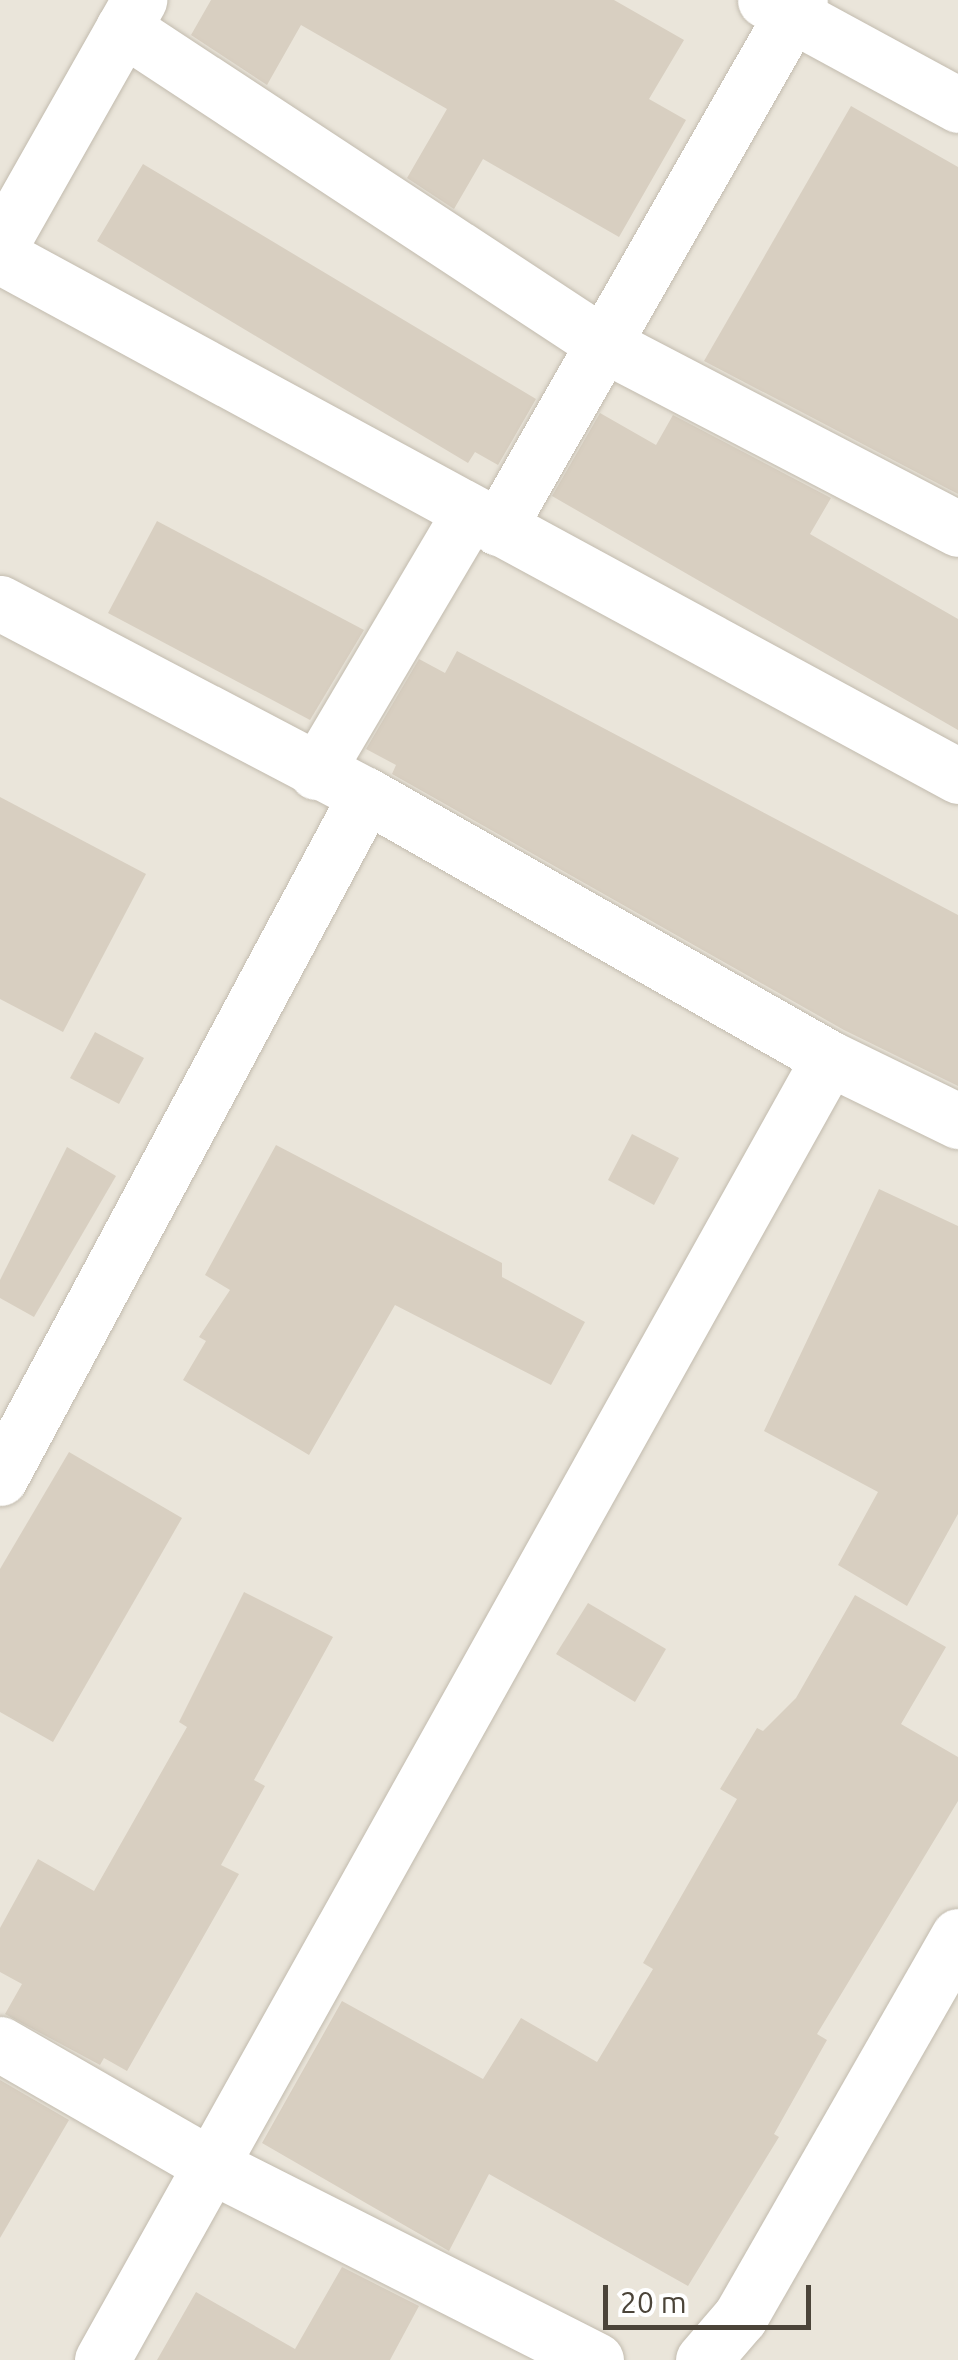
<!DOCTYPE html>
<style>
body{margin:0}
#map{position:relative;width:958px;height:2360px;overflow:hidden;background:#f6f3ec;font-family:Ubuntu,sans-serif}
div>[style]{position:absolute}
.residential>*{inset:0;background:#eae5da}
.building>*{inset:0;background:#d8cfc1}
.roads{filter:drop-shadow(0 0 2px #c2bbae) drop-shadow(0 0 2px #c2bbae)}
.minor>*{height:55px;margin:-27.5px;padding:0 27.5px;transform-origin:27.5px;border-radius:27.5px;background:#fff}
span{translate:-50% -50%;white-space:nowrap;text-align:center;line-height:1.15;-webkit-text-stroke:8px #fff;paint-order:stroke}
.scale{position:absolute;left:603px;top:2285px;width:208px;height:45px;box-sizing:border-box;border:5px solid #4b4439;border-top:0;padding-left:12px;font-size:30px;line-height:35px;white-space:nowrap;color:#4b4439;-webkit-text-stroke:8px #fff;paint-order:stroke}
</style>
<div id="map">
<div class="residential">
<div style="clip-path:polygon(0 0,958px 0,958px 2360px,0 2360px)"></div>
</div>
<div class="building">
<div style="clip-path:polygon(211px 0,614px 0,684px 40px,649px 99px,686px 120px,619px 237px,483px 159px,454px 209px,407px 178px,447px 109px,301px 25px,267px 85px,191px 35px)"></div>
<div style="clip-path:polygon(851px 106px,958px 167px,958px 494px,704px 361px)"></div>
<div style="clip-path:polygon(143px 164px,536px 399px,498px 465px,475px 452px,468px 463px,97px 241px)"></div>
<div style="clip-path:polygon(600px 413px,656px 445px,673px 415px,831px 498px,810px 534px,958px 619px,958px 730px,552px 496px)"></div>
<div style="clip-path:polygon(157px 521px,364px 630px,310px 720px,108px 613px)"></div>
<div style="clip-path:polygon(457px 651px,958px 915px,958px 1086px,844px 1030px,392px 774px,396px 765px,366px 749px,419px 659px,445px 673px)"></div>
<div style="clip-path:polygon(0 797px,146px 874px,63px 1032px,0 999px)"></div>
<div style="clip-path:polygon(95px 1032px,144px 1058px,119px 1104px,70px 1078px)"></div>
<div style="clip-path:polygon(632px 1134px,679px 1158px,654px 1205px,608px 1180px)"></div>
<div style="clip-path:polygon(276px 1145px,502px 1263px,502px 1277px,585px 1322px,551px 1385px,395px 1305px,309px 1455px,183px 1380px,206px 1341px,199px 1337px,230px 1290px,205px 1275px)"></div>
<div style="clip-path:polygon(67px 1147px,116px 1176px,34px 1317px,0 1298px,0 1280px)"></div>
<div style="clip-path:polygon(879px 1189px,958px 1226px,958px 1514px,907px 1606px,838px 1565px,878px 1492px,764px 1431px)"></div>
<div style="clip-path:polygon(69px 1452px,182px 1518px,53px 1742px,0 1712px,0 1569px)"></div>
<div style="clip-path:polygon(244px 1592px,333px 1637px,254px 1780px,265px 1786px,221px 1865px,239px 1874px,127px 2071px,104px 2058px,100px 2065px,5px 2014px,22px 1984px,0 1972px,0 1928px,38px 1859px,94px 1891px,187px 1727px,179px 1722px)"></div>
<div style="clip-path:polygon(855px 1595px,946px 1647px,901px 1724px,958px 1757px,958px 1801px,817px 2034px,827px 2040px,774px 2134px,779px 2137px,688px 2286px,489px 2174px,449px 2251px,262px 2143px,342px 2001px,483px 2079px,521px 2018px,597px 2062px,653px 1969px,643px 1963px,737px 1799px,720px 1789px,757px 1728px,763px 1731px,796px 1698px)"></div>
<div style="clip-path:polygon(588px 1603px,666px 1649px,635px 1702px,556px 1654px)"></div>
<div style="clip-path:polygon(0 2080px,69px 2120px,0 2238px)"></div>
<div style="clip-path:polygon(342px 2267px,419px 2306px,390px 2360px,157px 2360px,196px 2292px,295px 2349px)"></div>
</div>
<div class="roads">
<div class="minor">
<div style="left:765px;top:0;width:220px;rotate:28.5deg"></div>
<div style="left:123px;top:28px;width:577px;rotate:33.33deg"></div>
<div style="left:605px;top:345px;width:398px;rotate:27.5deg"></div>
<div style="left:0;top:246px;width:283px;rotate:-60.5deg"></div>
<div style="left:0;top:256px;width:1090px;rotate:28.49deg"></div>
<div style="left:498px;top:528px;width:608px;rotate:-60.23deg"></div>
<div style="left:0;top:603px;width:413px;rotate:27.7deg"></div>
<div style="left:366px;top:795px;width:532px;rotate:29.6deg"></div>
<div style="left:829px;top:1058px;width:144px;rotate:26deg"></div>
<div style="left:316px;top:772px;width:301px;rotate:-59.4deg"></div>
<div style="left:0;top:1478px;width:775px;rotate:-61.81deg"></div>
<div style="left:0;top:2044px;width:247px;rotate:29.9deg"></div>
<div style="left:214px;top:2167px;width:428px;rotate:26.8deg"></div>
<div style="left:102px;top:2360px;width:1491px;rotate:-60.82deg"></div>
<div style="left:703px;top:2360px;width:57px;rotate:-49.3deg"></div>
<div style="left:740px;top:2317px;width:439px;rotate:-60.2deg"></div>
</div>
</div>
<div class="scale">20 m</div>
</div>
